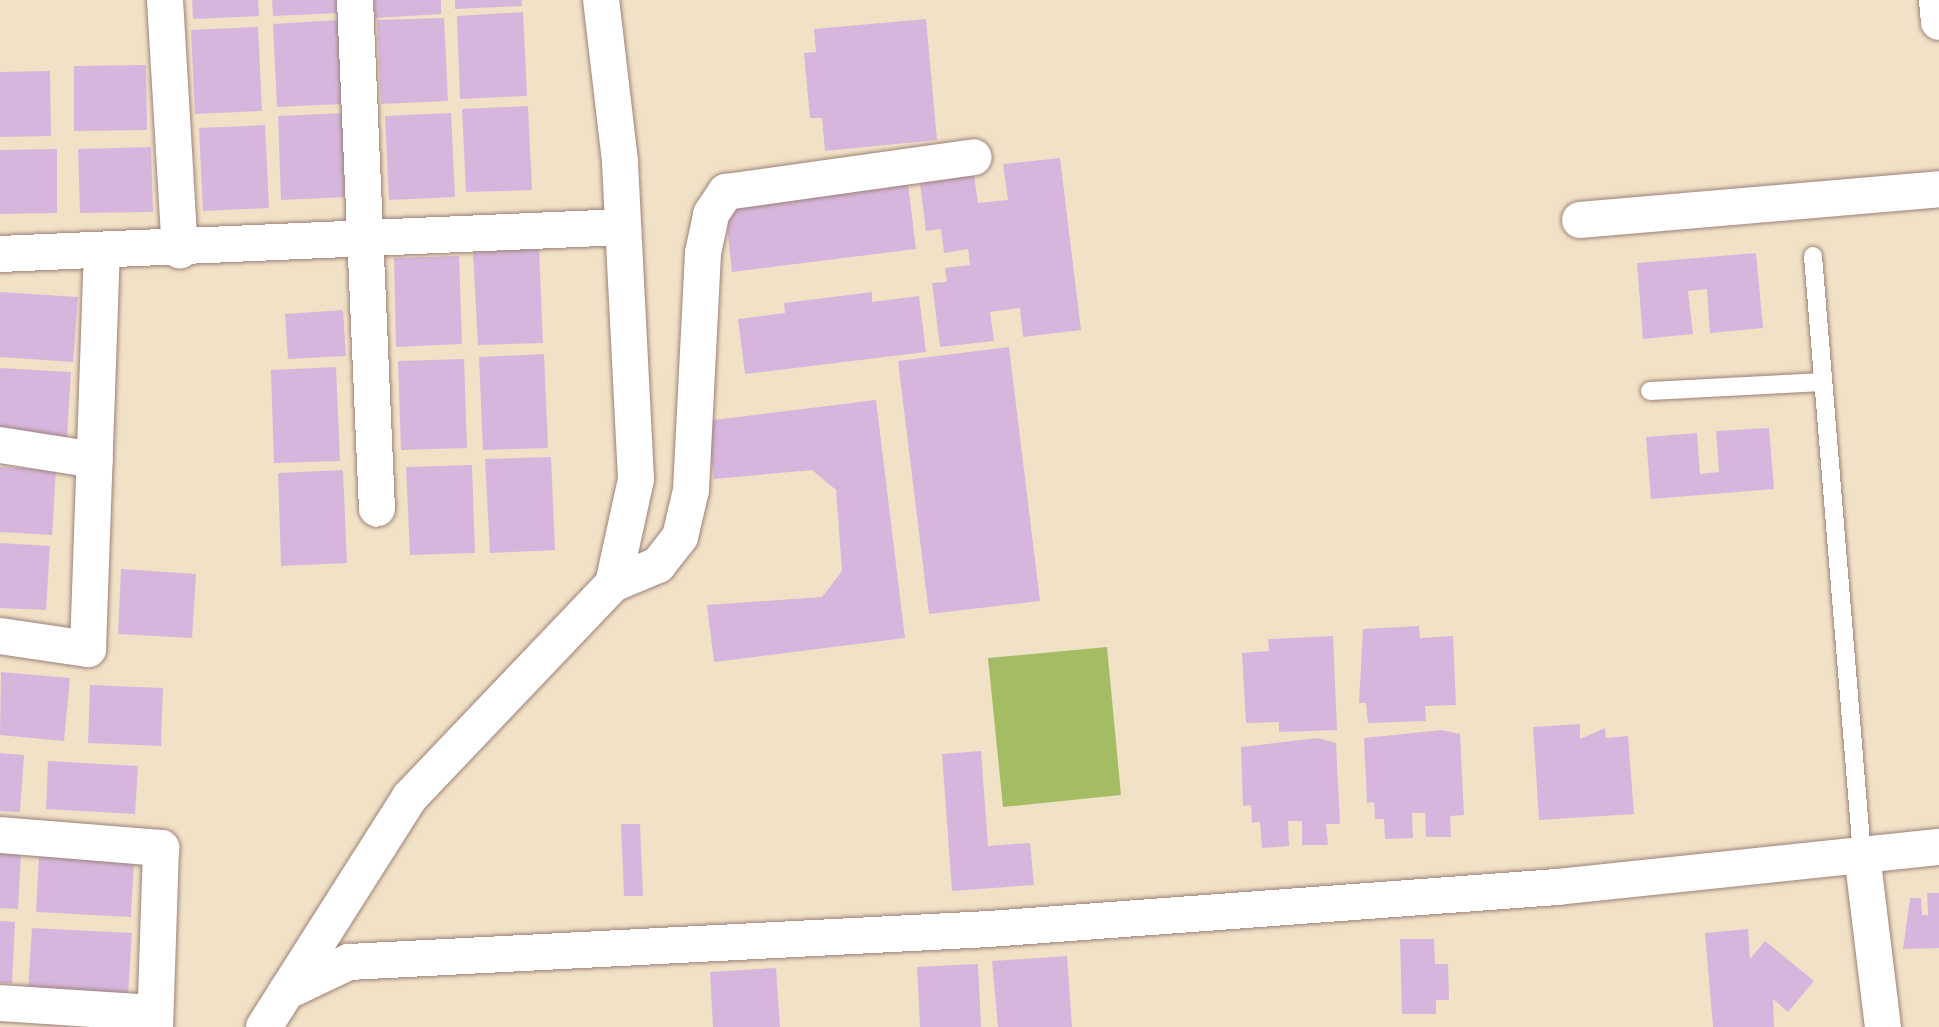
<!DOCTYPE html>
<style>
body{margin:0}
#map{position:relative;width:1939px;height:1027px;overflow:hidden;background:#f1e2c7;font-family:"Shantell Sans",sans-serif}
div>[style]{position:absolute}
.green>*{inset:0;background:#a4bd64}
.building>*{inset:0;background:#d7b6dd}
.roads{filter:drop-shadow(0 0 2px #9e8079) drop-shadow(0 0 2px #9e8079)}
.service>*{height:18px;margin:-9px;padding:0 9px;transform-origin:9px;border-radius:9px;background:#fff}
.minor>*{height:36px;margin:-18px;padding:0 18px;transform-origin:18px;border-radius:18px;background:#fff}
span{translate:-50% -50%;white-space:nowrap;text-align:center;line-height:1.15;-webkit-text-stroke:6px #f6f6f2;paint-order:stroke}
</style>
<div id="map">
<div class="green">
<div style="clip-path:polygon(1107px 647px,1121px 795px,1003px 807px,988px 658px)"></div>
</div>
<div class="building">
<div style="clip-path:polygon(192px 0,258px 0,259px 16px,193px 19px)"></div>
<div style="clip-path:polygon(272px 0,339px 0,340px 13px,273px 16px)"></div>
<div style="clip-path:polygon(374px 0,441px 0,441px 14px,375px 18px)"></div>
<div style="clip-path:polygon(455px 0,522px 0,522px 6px,455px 9px)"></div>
<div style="clip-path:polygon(523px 12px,527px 96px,460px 99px,457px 16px)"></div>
<div style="clip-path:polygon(444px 18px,448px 101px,381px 104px,377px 20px)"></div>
<div style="clip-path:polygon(926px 19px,937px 140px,825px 151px,822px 118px,810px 118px,804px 53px,816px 52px,814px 29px)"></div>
<div style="clip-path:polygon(339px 20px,343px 104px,277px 107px,273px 24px)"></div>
<div style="clip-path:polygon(258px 27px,262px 111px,195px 114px,191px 30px)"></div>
<div style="clip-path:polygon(146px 65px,147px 130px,74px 131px,74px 66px)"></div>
<div style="clip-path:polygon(50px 71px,51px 136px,0 137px,0 72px)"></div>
<div style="clip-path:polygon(528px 106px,532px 190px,466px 192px,462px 109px)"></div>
<div style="clip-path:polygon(344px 113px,348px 197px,281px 200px,278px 116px)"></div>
<div style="clip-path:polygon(451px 113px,455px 197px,389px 200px,385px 116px)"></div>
<div style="clip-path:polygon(265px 125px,269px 208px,203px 211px,199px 128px)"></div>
<div style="clip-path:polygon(151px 147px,153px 212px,80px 213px,78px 149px)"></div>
<div style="clip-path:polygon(57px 149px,57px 213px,0 214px,0 150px)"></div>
<div style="clip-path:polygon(1060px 158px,1081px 330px,1023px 337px,1020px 308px,990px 312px,994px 341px,940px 347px,932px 283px,947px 282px,945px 268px,970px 265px,968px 249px,944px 253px,941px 229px,926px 231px,919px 175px,973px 168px,978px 203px,1008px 200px,1003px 164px)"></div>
<div style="clip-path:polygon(907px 176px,916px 249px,732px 272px,725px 207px)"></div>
<div style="clip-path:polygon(539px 249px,543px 343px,478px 345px,473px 252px)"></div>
<div style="clip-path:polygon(1756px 253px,1763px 328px,1710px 333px,1707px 289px,1688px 291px,1693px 334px,1643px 339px,1637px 263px)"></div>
<div style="clip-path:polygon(459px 256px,462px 344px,396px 347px,394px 258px)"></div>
<div style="clip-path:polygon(0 292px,78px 297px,73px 362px,0 357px)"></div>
<div style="clip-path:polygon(872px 292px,872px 302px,919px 296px,926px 352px,745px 374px,738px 319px,785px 313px,784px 303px)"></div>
<div style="clip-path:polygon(343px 310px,346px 356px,288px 359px,285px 314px)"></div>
<div style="clip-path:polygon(1009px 347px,1040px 601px,929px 614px,898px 361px)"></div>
<div style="clip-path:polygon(544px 354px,548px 448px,483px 450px,479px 357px)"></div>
<div style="clip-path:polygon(464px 359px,467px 448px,401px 450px,398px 361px)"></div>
<div style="clip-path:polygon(336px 367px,340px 461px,274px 463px,271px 370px)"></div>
<div style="clip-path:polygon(0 368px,71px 372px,67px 437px,0 433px)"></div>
<div style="clip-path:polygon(876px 400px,905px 638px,714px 662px,707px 605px,822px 597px,842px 571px,836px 490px,812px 470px,714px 479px,706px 421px)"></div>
<div style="clip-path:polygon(1769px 428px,1774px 489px,1651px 499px,1646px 437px,1697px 433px,1700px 474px,1719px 472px,1716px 431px)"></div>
<div style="clip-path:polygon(551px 457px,555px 550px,490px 553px,485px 459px)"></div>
<div style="clip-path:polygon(472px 465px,475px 553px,410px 555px,406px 467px)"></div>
<div style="clip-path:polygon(0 467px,56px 470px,52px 535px,0 532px)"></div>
<div style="clip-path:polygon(343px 470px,347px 563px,281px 566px,278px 473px)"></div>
<div style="clip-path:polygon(0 543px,50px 546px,46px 610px,0 608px)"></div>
<div style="clip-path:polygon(121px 569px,196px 574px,192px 638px,118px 634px)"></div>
<div style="clip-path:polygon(1419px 626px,1420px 638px,1453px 636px,1456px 705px,1425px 706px,1426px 721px,1368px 723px,1366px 703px,1359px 703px,1363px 629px)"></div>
<div style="clip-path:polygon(1333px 636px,1337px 730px,1279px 732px,1279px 722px,1246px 723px,1242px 653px,1269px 651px,1268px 639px)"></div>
<div style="clip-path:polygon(1px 672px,70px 678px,64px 741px,0 735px)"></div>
<div style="clip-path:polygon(90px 685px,163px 688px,161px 746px,88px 743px)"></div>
<div style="clip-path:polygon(1580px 724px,1580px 739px,1605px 728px,1606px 738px,1628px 736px,1634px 814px,1539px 820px,1533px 727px)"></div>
<div style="clip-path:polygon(1442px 730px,1460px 734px,1464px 815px,1450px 816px,1451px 837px,1426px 837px,1425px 813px,1412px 813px,1413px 838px,1385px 839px,1384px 819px,1375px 819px,1374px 802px,1367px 803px,1364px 738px)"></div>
<div style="clip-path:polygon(1318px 738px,1336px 743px,1340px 824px,1326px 824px,1328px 845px,1302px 845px,1302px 821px,1288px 821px,1289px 846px,1262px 848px,1260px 822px,1252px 823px,1251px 805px,1243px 806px,1241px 747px)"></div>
<div style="clip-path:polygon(981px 751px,988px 846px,1030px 843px,1034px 885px,952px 891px,942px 754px)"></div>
<div style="clip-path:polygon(0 753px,24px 755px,20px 812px,0 811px)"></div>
<div style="clip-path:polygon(48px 761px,138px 766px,135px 814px,46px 809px)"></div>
<div style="clip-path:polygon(621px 824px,640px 824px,643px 896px,624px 896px)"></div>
<div style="clip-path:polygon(0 853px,21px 854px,18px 909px,0 908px)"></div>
<div style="clip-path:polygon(39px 856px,134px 861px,131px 917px,36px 912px)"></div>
<div style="clip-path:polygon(1927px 893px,1939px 893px,1939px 948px,1903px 949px,1910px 898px,1921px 898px,1922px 915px,1928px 915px)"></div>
<div style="clip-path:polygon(0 921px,15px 922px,12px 983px,0 983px)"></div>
<div style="clip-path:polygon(32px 928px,132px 933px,128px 994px,28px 990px)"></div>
<div style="clip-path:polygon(1748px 929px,1750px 959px,1765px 941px,1814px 981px,1788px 1012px,1773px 999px,1774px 1027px,1713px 1027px,1705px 933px)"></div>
<div style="clip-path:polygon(1400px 939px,1434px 939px,1435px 964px,1448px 964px,1449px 1000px,1436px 1000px,1436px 1014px,1402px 1014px)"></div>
<div style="clip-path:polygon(1067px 956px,1072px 1027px,998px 1027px,992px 961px)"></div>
<div style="clip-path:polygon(978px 964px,981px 1027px,920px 1027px,917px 967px)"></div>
<div style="clip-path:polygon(776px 968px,780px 1027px,713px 1027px,710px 972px)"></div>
</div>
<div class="roads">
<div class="service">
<div style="left:1813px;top:256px;width:600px;rotate:85.32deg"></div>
<div style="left:1650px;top:391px;width:173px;rotate:-3deg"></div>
</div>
<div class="minor">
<div style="left:165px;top:0;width:251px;rotate:86.6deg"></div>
<div style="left:355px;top:0;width:509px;rotate:87.53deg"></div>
<div style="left:1937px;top:0;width:22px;rotate:85deg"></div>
<div style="left:1580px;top:220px;width:360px;rotate:-4.9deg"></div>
<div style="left:0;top:254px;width:624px;rotate:-2.48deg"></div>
<div style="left:0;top:445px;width:96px;rotate:9deg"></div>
<div style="left:613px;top:584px;width:49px;rotate:-22.9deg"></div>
<div style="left:658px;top:565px;width:36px;rotate:-52deg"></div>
<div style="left:680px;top:537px;width:48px;rotate:-76.8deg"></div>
<div style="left:691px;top:490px;width:237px;rotate:-87.1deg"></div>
<div style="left:703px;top:253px;width:40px;rotate:-78deg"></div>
<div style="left:711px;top:214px;width:27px;rotate:-56deg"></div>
<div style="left:726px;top:192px;width:250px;rotate:-8deg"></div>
<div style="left:0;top:636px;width:89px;rotate:8.4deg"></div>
<div style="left:88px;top:649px;width:397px;rotate:-88deg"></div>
<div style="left:0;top:835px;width:162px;rotate:4.6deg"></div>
<div style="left:161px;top:848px;width:179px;rotate:91.9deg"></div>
<div style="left:1862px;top:854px;width:174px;rotate:83.1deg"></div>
<div style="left:286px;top:992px;width:70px;rotate:-25.5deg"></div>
<div style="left:349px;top:962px;width:641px;rotate:-2.95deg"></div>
<div style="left:989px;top:929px;width:570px;rotate:-4.23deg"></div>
<div style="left:1557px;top:887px;width:384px;rotate:-6deg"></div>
<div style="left:0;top:1003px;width:155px;rotate:3.7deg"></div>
<div style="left:264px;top:1027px;width:272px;rotate:-57.6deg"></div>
<div style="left:410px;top:797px;width:294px;rotate:-46.4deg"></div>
<div style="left:613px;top:584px;width:107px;rotate:-77.6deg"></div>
<div style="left:636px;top:479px;width:318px;rotate:-92.9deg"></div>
<div style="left:620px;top:161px;width:162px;rotate:-96.7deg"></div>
</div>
</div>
</div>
